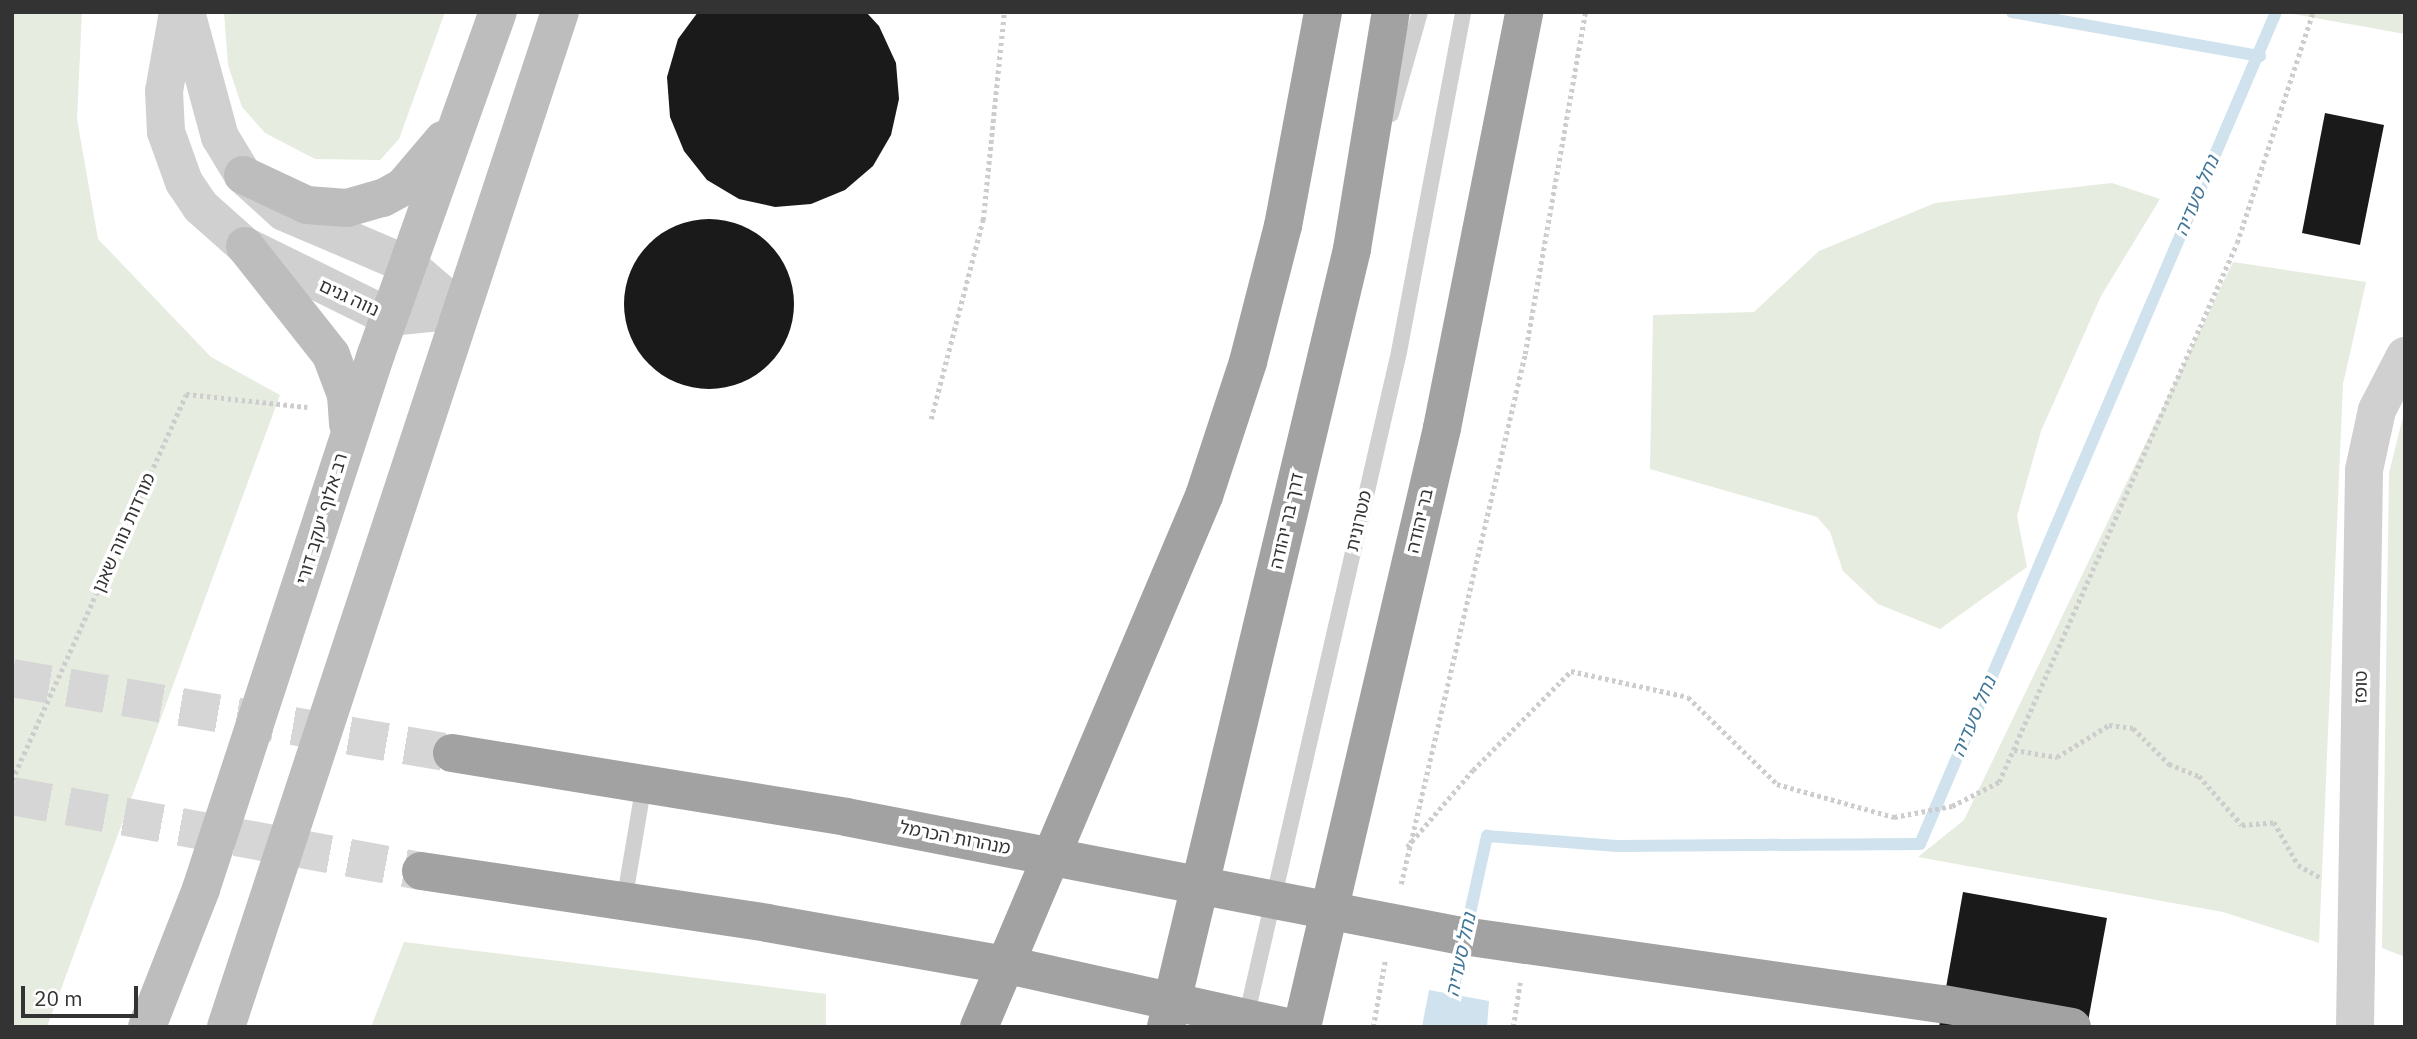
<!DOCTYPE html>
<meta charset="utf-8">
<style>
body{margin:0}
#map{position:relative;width:2417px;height:1039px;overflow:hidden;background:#fff;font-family:"IBM Plex Sans","Noto Sans Hebrew",sans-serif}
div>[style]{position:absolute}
.green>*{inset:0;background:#e6ecdf}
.water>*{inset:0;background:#cfe2ee}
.stream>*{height:12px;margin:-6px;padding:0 6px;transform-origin:6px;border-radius:6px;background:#cfe2ee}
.building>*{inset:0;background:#1a1a1a}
.round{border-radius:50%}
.trunk-tunnel>*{height:38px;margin-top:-19px;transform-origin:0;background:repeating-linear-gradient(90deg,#d6d6d6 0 38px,transparent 0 57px)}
.path>*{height:4.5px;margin-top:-2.25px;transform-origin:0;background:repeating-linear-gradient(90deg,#cdcdcd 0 3.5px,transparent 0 7px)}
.service>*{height:16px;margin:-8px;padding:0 8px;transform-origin:8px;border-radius:8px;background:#d0d0d0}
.tertiary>*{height:38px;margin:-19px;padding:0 19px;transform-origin:19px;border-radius:19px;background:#d0d0d0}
.secondary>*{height:38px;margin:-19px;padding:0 19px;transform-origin:19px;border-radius:19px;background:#bdbdbd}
.trunk>*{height:38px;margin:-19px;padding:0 19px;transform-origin:19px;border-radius:19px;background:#a2a2a2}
.trunk-bridge>*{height:38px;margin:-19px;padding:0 19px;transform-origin:19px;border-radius:19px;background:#a2a2a2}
span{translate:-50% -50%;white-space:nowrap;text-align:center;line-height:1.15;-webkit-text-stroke:7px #fff;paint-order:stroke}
.street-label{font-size:18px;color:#333}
.water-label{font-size:19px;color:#3f7597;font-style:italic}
.frame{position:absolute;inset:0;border:14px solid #333;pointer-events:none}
.scale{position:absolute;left:21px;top:986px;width:117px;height:32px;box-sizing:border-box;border:4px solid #333;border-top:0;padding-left:9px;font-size:21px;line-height:24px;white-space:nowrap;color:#333;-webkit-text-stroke:5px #fff;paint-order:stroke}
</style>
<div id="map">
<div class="green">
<div style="clip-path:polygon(12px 12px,82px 12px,77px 119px,98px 239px,211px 357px,280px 395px,47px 1027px,12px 1027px)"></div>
<div style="clip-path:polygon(224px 12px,445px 12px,399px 139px,380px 160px,315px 159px,265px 133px,242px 107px,228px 65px)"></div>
<div style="clip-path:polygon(2282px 12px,2405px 12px,2405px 34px)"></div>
<div style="clip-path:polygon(2112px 183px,2160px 199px,2101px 296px,2041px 431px,2017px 516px,2027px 567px,1940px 629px,1878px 604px,1843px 571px,1830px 532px,1817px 517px,1650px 469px,1653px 315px,1754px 312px,1819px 251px,1935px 203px)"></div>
<div style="clip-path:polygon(2233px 262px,2366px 282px,2343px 384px,2319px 943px,2223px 912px,1918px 857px,1964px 820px)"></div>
<div style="clip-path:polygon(2405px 409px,2405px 957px,2382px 948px,2389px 473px)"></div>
<div style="clip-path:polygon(404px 942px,826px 994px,826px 1027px,371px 1027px)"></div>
</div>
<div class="water">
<div style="clip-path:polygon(1429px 990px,1489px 1001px,1487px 1027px,1422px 1027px)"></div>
</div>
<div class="stream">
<div style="left:2012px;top:12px;width:252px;rotate:10.1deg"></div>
<div style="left:1445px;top:1027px;width:196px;rotate:-77.6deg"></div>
<div style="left:1487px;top:836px;width:130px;rotate:4.4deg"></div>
<div style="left:1617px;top:846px;width:303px;rotate:-0.4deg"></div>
<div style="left:1920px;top:844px;width:905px;rotate:-66.83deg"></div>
</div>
<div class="building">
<div style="clip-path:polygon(698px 12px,866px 12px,879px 26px,896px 63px,899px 99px,891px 135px,873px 166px,845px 190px,811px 204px,775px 207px,739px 199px,707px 180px,684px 151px,670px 117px,667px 77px,678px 39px)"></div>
<div style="clip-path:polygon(2325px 113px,2384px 125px,2360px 245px,2302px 233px)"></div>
<div class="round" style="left:624px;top:219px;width:170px;height:170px"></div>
<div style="clip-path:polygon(1963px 892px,2107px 918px,2087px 1027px,1939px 1027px)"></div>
</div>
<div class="trunk-tunnel">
<div style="left:12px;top:678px;width:446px;rotate:9.7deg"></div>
<div style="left:12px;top:796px;width:416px;rotate:10.4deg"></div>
</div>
<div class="path">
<div style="left:931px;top:419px;width:206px;rotate:-75.4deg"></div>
<div style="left:983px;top:220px;width:209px;rotate:-84.2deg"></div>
<div style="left:2014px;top:750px;width:44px;rotate:9.2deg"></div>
<div style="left:2057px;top:757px;width:61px;rotate:-31.6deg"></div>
<div style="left:2109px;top:725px;width:24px;rotate:7deg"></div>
<div style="left:2133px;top:728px;width:51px;rotate:45deg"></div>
<div style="left:2169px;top:764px;width:32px;rotate:22deg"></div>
<div style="left:2199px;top:776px;width:65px;rotate:48.7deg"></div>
<div style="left:2242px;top:825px;width:32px;rotate:-5deg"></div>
<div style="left:2274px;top:822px;width:49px;rotate:60.8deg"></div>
<div style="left:2298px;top:865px;width:25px;rotate:29deg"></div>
<div style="left:12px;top:780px;width:423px;rotate:-65.7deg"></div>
<div style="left:186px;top:394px;width:122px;rotate:6.1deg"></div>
<div style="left:1407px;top:847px;width:101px;rotate:-49.4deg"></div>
<div style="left:1473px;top:770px;width:139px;rotate:-45.3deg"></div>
<div style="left:1571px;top:671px;width:120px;rotate:12.5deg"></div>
<div style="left:1688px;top:697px;width:124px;rotate:44.3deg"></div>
<div style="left:1777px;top:784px;width:122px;rotate:15.8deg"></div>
<div style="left:1894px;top:817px;width:59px;rotate:-10.7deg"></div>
<div style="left:1952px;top:806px;width:53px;rotate:-27.1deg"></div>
<div style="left:1999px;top:782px;width:589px;rotate:-66.18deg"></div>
<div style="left:2237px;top:243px;width:243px;rotate:-71.8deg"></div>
<div style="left:1401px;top:884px;width:544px;rotate:-76.83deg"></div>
<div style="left:1525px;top:354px;width:347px;rotate:-80deg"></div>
<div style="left:1373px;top:1027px;width:67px;rotate:-79.7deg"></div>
<div style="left:1513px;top:1027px;width:45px;rotate:-81deg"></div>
</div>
<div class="service">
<div style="left:1391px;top:114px;width:106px;rotate:-74.1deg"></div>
<div style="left:624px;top:902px;width:120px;rotate:-80.4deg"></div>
<div style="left:1246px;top:1018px;width:683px;rotate:-77.06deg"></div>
<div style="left:1399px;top:352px;width:346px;rotate:-79.3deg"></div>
</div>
<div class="tertiary">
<div style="left:178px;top:12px;width:80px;rotate:100deg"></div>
<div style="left:164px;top:91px;width:41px;rotate:87.2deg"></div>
<div style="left:166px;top:132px;width:53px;rotate:70.2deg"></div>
<div style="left:184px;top:182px;width:30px;rotate:56deg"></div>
<div style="left:201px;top:207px;width:59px;rotate:41.6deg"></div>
<div style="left:245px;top:246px;width:161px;rotate:26.2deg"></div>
<div style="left:389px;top:317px;width:71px;rotate:-5.6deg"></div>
<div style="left:186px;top:12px;width:130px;rotate:74.8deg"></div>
<div style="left:220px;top:137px;width:44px;rotate:58.8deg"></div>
<div style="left:243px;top:175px;width:55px;rotate:42.1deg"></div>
<div style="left:284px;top:212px;width:135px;rotate:23.1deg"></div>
<div style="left:408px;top:265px;width:69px;rotate:40.9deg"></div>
<div style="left:2355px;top:1027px;width:557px;rotate:-89.07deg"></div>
<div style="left:2364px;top:470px;width:61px;rotate:-77.8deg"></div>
<div style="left:2377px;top:410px;width:61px;rotate:-62.6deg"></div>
</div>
<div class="secondary">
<div style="left:243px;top:175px;width:71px;rotate:25.1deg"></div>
<div style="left:307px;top:205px;width:40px;rotate:4.3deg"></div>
<div style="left:347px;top:208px;width:37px;rotate:-16deg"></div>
<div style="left:383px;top:198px;width:23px;rotate:-29deg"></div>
<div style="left:403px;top:187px;width:62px;rotate:-49.6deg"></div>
<div style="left:245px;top:246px;width:139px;rotate:51.7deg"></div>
<div style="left:331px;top:355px;width:43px;rotate:69.4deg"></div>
<div style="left:346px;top:395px;width:29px;rotate:86deg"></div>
<div style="left:147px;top:1027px;width:148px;rotate:-68.6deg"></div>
<div style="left:201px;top:889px;width:563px;rotate:-71.89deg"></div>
<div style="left:376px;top:354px;width:363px;rotate:-70.4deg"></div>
<div style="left:226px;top:1027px;width:1069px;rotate:-71.79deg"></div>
</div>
<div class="trunk">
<div style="left:452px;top:753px;width:399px;rotate:9.2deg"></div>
<div style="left:421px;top:871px;width:350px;rotate:8.5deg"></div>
<div style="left:979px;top:1027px;width:577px;rotate:-67.04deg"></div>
<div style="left:1204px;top:496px;width:141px;rotate:-71.8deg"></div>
<div style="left:1248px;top:362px;width:140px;rotate:-75.6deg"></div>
<div style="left:1283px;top:226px;width:218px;rotate:-79.4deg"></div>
<div style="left:1166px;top:1027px;width:800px;rotate:-76.55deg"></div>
<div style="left:1352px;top:249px;width:240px;rotate:-80.7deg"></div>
<div style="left:1302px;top:1027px;width:615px;rotate:-76.84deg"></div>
<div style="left:1442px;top:428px;width:424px;rotate:-78.8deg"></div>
</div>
<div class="trunk-bridge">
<div style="left:846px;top:817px;width:621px;rotate:10.95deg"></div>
<div style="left:1456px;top:935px;width:492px;rotate:8.1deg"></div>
<div style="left:1943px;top:1004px;width:131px;rotate:10.1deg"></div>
<div style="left:767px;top:923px;width:249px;rotate:10deg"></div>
<div style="left:1012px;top:966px;width:282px;rotate:12.5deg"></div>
</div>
<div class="street-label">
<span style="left:349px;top:298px;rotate:25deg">נווה גנים</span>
<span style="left:322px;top:519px;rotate:-73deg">רב אלוף יעקב דורי</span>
<span style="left:1287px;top:521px;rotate:-77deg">דרך בר יהודה</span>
<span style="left:1359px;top:521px;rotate:-77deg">מטרונית</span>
<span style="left:1420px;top:521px;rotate:-77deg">בר יהודה</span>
<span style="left:124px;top:533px;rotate:-66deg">מורדות נווה שאנן</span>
<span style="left:2361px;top:687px;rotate:-89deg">טופז</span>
<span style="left:955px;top:838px;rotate:11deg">מנהרות הכרמל</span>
</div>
<div class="water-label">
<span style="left:2197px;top:196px;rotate:-67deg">נחל סעדיה</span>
<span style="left:1974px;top:717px;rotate:-67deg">נחל סעדיה</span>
<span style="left:1461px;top:955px;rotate:-78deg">נחל סעדיה</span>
</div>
<div class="frame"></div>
<div class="scale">20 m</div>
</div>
